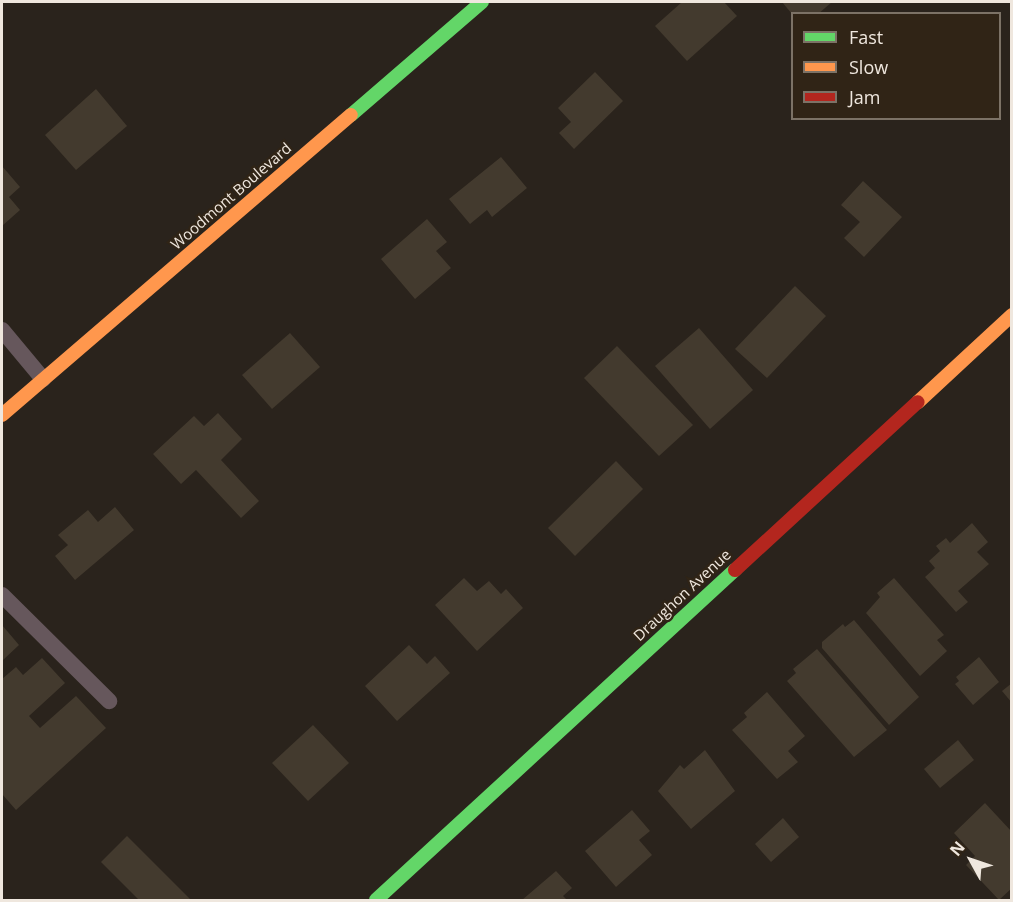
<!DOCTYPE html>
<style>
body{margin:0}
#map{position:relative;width:1013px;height:902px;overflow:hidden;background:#2a231c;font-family:"Open Sans",sans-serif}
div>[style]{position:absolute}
.building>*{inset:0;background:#433a2e}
.lane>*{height:16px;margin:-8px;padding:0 8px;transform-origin:8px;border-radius:8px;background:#66575c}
.fast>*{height:14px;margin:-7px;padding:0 7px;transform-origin:7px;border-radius:7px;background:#63d668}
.slow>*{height:14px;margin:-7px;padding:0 7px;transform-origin:7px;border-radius:7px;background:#ff974d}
.jam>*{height:14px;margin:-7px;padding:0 7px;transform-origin:7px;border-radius:7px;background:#b3261e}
span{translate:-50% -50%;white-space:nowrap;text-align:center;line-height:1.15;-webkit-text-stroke:4.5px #302416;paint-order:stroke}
.street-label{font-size:15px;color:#efe7de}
.frame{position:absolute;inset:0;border:3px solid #efe7de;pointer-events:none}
.legend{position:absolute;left:791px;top:12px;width:210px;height:108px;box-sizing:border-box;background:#302416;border:2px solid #7c7266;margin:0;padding:8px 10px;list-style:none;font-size:18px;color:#efe7de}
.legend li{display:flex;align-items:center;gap:12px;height:30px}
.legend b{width:30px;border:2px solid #7c7266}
.north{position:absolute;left:941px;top:830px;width:60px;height:60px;-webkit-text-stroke:4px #302416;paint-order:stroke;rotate:310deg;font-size:16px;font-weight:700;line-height:24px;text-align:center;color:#efe7de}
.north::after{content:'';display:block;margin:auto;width:21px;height:27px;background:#efe7de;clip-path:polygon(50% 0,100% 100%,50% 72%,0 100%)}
</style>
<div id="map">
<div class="building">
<div style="clip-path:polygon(682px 2px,724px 2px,737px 16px,687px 61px,655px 26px)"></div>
<div style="clip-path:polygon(782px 2px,832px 2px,818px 14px,792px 14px)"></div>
<div style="clip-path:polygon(595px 72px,623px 101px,574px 149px,559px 133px,571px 122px,558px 108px)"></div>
<div style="clip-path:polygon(96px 89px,127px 126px,76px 170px,45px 135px)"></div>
<div style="clip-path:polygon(501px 157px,527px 188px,492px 217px,487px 210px,470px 224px,449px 199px)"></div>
<div style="clip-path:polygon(2px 166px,20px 187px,9px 197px,20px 210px,2px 226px)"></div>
<div style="clip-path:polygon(863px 181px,902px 217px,864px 257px,844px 238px,860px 222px,841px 205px)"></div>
<div style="clip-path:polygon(427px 219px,447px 242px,436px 251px,451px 268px,415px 299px,381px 259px)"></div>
<div style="clip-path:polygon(795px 286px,826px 316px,767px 378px,735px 349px)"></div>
<div style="clip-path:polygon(699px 328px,753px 390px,710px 429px,655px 366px)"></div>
<div style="clip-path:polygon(290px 333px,320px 367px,272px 409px,242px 375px)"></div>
<div style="clip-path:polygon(617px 346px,693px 425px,659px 456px,584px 378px)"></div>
<div style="clip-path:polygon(218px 413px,242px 439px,221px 460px,259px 501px,241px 518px,196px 470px,181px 484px,153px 454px,194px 416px,204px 426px)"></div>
<div style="clip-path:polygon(616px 461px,643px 489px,575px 556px,548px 528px)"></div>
<div style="clip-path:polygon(115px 507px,134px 530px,75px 580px,55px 556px,68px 545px,58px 535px,88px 510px,98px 522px)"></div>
<div style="clip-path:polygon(972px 523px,988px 542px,977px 552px,989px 564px,958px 591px,968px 602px,956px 612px,925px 577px,935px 568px,929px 561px,940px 551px,936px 546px,946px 538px,950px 543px)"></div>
<div style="clip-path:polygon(464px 578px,477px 591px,489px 581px,501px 594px,506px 589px,523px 608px,477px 651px,435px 605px)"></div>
<div style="clip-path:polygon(894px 578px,944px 635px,937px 640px,947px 651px,920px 676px,866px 613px,880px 597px,877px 593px)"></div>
<div style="clip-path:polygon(854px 620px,919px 697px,889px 725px,822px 648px,822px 642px,843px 624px,845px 627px)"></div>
<div style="clip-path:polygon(2px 625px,19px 645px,2px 661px)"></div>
<div style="clip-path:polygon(409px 645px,427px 664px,435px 656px,450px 673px,397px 721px,365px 686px)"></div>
<div style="clip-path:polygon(817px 649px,887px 730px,854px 757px,787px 681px,796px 673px,793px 669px)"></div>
<div style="clip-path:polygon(979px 657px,999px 682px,973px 705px,955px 684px,959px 681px,956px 677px)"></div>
<div style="clip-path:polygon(42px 658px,65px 683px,29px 716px,40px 728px,76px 696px,106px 728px,16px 810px,2px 794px,2px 679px,16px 667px,23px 675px)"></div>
<div style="clip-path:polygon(1012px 683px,1012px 703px,1002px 691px)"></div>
<div style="clip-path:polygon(767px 692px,805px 736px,788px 751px,798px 762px,777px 779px,732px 730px,747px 717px,744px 713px)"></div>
<div style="clip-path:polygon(313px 725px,349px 763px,308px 801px,272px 763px)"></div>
<div style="clip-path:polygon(958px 740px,974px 760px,940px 788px,924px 769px)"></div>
<div style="clip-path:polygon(705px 750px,735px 791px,691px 829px,658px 791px,680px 765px,684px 769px)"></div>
<div style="clip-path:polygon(985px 803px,1012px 832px,1012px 888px,999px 900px,966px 865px,975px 856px,954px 833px)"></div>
<div style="clip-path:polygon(632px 810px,650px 831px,639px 840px,652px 855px,616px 887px,585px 851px)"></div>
<div style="clip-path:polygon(783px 818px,799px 837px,771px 862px,755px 844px)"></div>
<div style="clip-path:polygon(127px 836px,191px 900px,139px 900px,101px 862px)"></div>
<div style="clip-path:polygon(556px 871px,572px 888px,563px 896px,567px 900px,522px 900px)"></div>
</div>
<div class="lane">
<div style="left:2px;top:330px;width:64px;rotate:50.1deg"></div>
<div style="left:2px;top:595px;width:151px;rotate:44.7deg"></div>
</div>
<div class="fast">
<div style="left:351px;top:115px;width:173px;rotate:-40.8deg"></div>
<div style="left:376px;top:900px;width:488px;rotate:-42.6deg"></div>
</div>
<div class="slow">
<div style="left:918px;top:402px;width:128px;rotate:-42.8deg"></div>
<div style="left:2px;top:415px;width:460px;rotate:-40.7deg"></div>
</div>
<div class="jam">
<div style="left:735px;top:570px;width:248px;rotate:-42.6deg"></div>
</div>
<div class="street-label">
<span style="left:231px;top:196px;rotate:-41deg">Woodmont Boulevard</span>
<span style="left:682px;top:595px;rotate:-43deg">Draughon Avenue</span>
</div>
<div class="frame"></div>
<ul class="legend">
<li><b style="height:8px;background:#63d668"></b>Fast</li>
<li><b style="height:8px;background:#ff974d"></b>Slow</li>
<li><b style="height:8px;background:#b3261e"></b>Jam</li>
</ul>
<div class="north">N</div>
</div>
